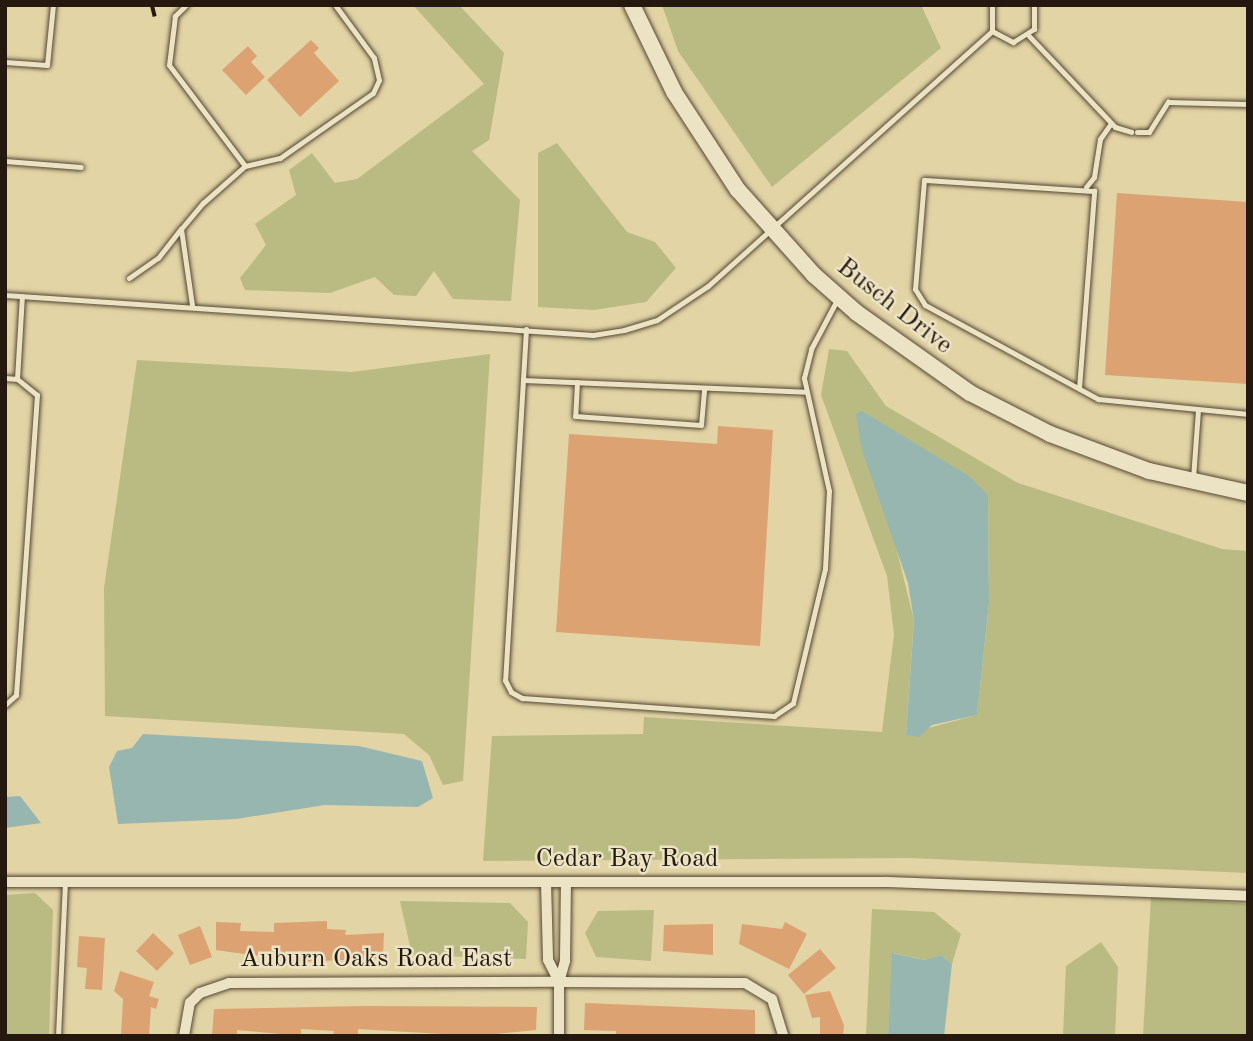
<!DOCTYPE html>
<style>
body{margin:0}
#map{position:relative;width:1253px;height:1041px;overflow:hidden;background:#e2d4a5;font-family:"Old Standard TT",serif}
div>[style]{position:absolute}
.green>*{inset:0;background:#b9bb82}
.water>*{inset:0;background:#98b6b0}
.building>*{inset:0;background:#dca272}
.roads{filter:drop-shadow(0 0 2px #544734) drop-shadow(0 0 2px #544734)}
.lane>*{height:5px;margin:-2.5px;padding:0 2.5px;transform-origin:2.5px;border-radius:2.5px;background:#ece3c4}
.street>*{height:10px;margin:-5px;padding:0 5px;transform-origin:5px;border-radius:5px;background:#ece3c4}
.secondary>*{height:16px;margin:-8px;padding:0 8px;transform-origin:8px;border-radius:8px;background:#ece3c4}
.rail>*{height:3.5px;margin-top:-1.75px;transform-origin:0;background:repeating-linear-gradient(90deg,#24180f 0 12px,transparent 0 24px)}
span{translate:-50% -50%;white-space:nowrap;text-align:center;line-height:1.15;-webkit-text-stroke:5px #ece3c4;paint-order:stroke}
.street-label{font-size:26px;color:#24180f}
.frame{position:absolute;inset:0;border:7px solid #24180f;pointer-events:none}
</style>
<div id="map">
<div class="green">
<div style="clip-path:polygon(413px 5px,459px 5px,504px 53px,489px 140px,472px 151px,520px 200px,511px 301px,453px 299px,434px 271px,416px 296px,394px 295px,375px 277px,330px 293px,245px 290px,240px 278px,266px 245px,255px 224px,296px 195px,289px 170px,312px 153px,335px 183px,357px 179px,484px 84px)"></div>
<div style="clip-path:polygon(662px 5px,921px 5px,941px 48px,772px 187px,678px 51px)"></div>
<div style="clip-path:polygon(557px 143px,627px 232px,655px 242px,676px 268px,646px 302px,594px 310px,538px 307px,538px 153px)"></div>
<div style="clip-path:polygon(evenodd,829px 349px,847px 351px,886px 406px,1018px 483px,1222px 549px,1248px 551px,1248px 873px,910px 858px,483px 861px,492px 736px,643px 734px,644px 717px,882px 732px,894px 634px,887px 576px,821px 395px,829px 349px,862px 411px,988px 495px,989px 603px,977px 715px,906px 734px,914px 620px,862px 411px)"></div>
<div style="clip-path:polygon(490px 354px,463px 781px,443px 785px,429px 755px,404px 734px,105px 716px,104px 588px,137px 360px,352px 372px)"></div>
<div style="clip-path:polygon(35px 893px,53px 910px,49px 1036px,5px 1036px,5px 895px)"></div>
<div style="clip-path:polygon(1151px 897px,1248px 904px,1248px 1036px,1143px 1036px)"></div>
<div style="clip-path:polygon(400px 901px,510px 903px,528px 922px,526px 959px,412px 955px)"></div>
<div style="clip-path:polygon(872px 909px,934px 912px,961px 934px,952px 964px,941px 955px,926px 960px,893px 953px,888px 1036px,866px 1036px)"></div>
<div style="clip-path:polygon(654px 910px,651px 961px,596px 957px,585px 933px,598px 911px)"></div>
<div style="clip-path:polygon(1101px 942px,1118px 967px,1115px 1036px,1063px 1036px,1066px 966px)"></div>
</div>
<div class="water">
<div style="clip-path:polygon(862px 411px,969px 476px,988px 495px,989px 603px,977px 715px,932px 725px,919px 737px,906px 735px,914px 621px,908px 583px,862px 450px,856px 414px)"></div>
<div style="clip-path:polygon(143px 734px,359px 746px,422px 761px,433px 798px,418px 807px,325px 805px,236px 819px,118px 824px,109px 767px,117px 751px,132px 748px)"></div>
<div style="clip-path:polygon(20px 796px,41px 823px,5px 828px,5px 797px)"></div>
<div style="clip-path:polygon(892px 953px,925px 960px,941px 955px,952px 964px,944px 1036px,888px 1036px)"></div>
</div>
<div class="building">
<div style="clip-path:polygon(311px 40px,319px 48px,314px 53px,339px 81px,300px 117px,267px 80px)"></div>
<div style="clip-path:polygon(248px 46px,257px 56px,251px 62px,265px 77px,246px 95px,222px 70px)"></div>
<div style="clip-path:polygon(1117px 193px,1248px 202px,1248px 384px,1105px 375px)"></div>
<div style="clip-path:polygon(718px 426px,773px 430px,760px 646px,556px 632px,569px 434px,717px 444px)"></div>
<div style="clip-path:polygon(327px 921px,327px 929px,346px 930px,345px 935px,384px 933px,383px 958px,301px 962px,216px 950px,216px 922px,241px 923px,240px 931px,274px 932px,274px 923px)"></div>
<div style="clip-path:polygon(785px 922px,807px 934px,789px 969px,739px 944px,742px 924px,782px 929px)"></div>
<div style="clip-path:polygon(713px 924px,713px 955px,663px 951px,664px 925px)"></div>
<div style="clip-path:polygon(200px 926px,212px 957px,190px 965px,178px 935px)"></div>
<div style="clip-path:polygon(153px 933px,174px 953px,157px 971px,136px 951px)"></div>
<div style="clip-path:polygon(79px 936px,105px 938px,102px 990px,85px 989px,87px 968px,77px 967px)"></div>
<div style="clip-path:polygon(820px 949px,836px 968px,804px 994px,788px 975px)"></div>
<div style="clip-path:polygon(120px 971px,154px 982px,149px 996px,159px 999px,156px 1009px,151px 1007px,149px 1036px,121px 1036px,123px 999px,114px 991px)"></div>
<div style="clip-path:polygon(830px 991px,844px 1025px,843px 1036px,820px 1036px,820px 1017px,812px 1018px,805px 995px)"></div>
<div style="clip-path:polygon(585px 1003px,755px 1010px,755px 1036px,616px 1036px,616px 1031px,584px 1030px)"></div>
<div style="clip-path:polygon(363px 1006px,537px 1007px,536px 1030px,476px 1036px,358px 1029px,358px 1036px,333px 1036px,334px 1031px,301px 1029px,301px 1036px,237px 1030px,237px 1036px,212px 1036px,214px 1009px)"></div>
</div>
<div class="roads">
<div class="lane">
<div style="left:186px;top:5px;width:16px;rotate:135deg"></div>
<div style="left:175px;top:16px;width:49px;rotate:97deg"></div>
<div style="left:169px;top:65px;width:126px;rotate:53deg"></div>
<div style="left:992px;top:5px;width:26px;rotate:90deg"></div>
<div style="left:992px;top:31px;width:24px;rotate:28deg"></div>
<div style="left:1013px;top:42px;width:25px;rotate:-32deg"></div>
<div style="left:1034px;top:29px;width:24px;rotate:-90deg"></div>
<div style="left:1029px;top:36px;width:125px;rotate:46.6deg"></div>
<div style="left:1115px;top:127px;width:17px;rotate:17deg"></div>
<div style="left:5px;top:62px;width:42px;rotate:4.1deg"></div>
<div style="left:47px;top:65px;width:60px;rotate:-84.3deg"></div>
<div style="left:1137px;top:132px;width:12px"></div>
<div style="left:1149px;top:132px;width:36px;rotate:-58deg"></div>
<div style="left:1168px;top:102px;width:80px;rotate:1.4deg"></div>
<div style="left:5px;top:161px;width:76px;rotate:4.5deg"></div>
<div style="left:1086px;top:187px;width:13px;rotate:-51deg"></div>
<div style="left:1094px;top:177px;width:38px;rotate:-81deg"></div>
<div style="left:1100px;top:139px;width:19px;rotate:-55deg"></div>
<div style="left:129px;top:278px;width:35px;rotate:-35deg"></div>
<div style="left:158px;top:258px;width:37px;rotate:-52deg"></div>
<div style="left:5px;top:295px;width:589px;rotate:3.89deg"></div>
<div style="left:593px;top:335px;width:31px;rotate:-9deg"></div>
<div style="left:624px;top:330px;width:34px;rotate:-17deg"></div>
<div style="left:657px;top:320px;width:61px;rotate:-33.7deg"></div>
<div style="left:708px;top:286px;width:382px;rotate:-41.9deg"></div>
<div style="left:192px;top:305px;width:77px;rotate:-98.2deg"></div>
<div style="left:181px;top:229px;width:34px;rotate:-50deg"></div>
<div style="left:203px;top:203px;width:56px;rotate:-41.4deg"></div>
<div style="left:245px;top:166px;width:36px;rotate:-13deg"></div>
<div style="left:280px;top:158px;width:113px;rotate:-35deg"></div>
<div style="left:373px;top:93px;width:14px;rotate:-65deg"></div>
<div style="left:379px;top:80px;width:23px;rotate:-103deg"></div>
<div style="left:374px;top:58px;width:66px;rotate:-126.3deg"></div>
<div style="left:526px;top:329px;width:352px;rotate:93.4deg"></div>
<div style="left:505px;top:680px;width:13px;rotate:63deg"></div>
<div style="left:511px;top:692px;width:13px;rotate:29deg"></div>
<div style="left:522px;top:698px;width:253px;rotate:4.1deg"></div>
<div style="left:774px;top:716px;width:23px;rotate:-34deg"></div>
<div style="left:793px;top:703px;width:138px;rotate:-76.6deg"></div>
<div style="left:825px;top:569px;width:78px;rotate:-87.1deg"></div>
<div style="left:829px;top:491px;width:116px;rotate:-102.5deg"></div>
<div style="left:804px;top:378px;width:30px;rotate:-76deg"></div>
<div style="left:811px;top:349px;width:58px;rotate:-62.1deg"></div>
<div style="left:5px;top:378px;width:12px;rotate:5deg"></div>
<div style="left:17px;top:379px;width:83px;rotate:-86.6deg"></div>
<div style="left:523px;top:380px;width:283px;rotate:2.4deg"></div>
<div style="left:577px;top:382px;width:34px;rotate:93deg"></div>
<div style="left:575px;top:416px;width:126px;rotate:4.1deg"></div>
<div style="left:701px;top:425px;width:37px;rotate:-85deg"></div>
<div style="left:1079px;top:388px;width:198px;rotate:-85.6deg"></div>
<div style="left:1094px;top:191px;width:170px;rotate:-176.3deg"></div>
<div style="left:924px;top:180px;width:109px;rotate:94.7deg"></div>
<div style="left:915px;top:289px;width:19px;rotate:58deg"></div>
<div style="left:925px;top:305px;width:197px;rotate:28.5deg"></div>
<div style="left:1098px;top:399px;width:151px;rotate:5.7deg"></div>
<div style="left:1193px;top:478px;width:68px;rotate:-85.8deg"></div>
<div style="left:5px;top:705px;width:15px;rotate:-42deg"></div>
<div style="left:16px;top:695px;width:301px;rotate:-86deg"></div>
<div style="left:37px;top:395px;width:26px;rotate:-141deg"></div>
<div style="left:58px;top:1036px;width:153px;rotate:-87.4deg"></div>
</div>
<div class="street">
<div style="left:5px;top:882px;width:882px"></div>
<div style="left:887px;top:882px;width:361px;rotate:2.2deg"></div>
<div style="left:546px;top:882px;width:78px;rotate:88.5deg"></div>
<div style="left:548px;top:960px;width:25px;rotate:63deg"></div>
<div style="left:559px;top:982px;width:22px;rotate:-74deg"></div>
<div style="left:565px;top:961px;width:79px;rotate:-89.3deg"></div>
<div style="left:559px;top:982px;width:54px;rotate:90deg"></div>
<div style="left:184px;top:1036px;width:34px;rotate:-80deg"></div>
<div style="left:190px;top:1003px;width:14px;rotate:-45deg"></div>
<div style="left:200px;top:993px;width:31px;rotate:-19deg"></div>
<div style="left:229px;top:983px;width:330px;rotate:-0.2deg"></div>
<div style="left:559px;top:982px;width:186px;rotate:0.3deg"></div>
<div style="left:745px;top:983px;width:31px;rotate:31deg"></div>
<div style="left:772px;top:999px;width:39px;rotate:73deg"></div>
</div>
<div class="secondary">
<div style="left:632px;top:5px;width:97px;rotate:64.2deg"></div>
<div style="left:674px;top:92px;width:117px;rotate:56.9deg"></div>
<div style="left:738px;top:190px;width:114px;rotate:48.2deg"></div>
<div style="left:814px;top:275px;width:57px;rotate:41.5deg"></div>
<div style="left:857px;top:313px;width:138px;rotate:35.3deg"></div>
<div style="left:970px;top:393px;width:90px;rotate:27.1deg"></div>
<div style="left:1050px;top:434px;width:106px;rotate:20.5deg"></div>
<div style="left:1149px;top:471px;width:101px;rotate:12.5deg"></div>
</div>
</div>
<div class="rail">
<div style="left:152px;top:5px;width:16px;rotate:76deg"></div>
</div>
<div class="street-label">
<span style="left:894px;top:307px;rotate:38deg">Busch Drive</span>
<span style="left:627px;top:860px">Cedar Bay Road</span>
<span style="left:376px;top:960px">Auburn Oaks Road East</span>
</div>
<div class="frame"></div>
</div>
